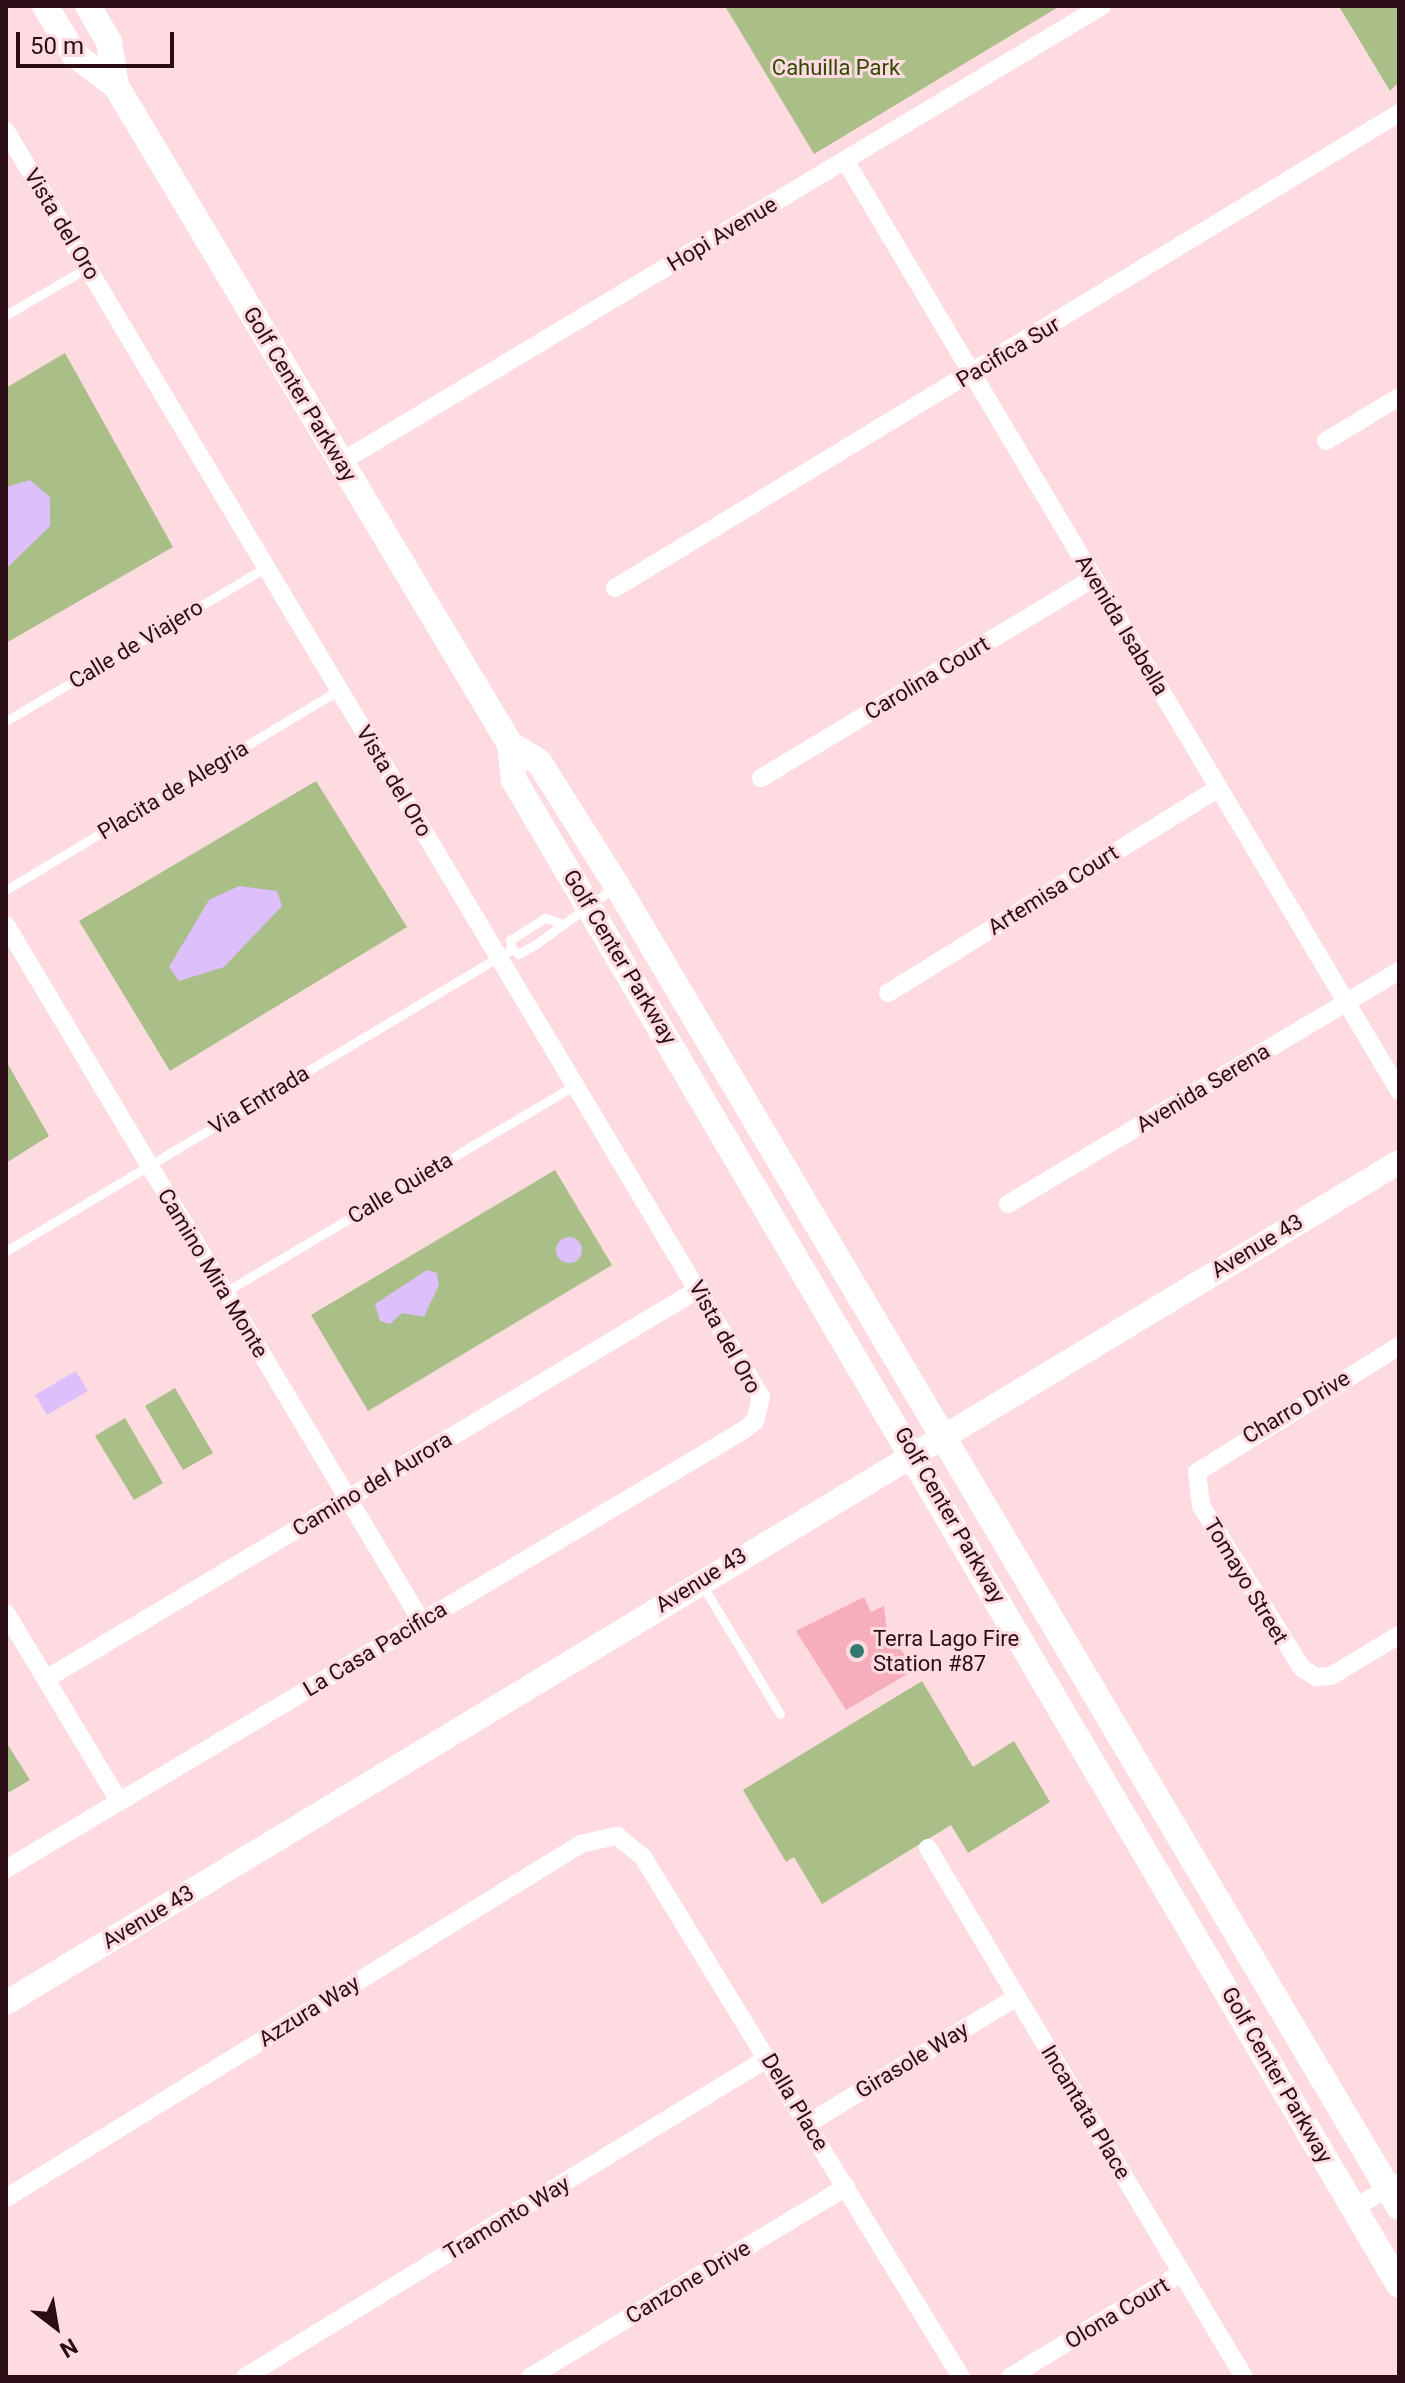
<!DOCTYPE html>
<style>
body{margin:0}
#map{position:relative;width:1405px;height:2383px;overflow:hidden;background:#fedbe1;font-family:Roboto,sans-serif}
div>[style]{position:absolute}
.green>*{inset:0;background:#a9bf87}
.water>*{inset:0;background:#dcbffb}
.round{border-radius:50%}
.building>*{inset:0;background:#f7aebc}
.service>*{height:9px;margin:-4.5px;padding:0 4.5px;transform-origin:4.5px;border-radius:4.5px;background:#fff}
.minor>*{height:18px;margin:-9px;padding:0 9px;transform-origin:9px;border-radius:9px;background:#fff}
.tertiary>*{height:24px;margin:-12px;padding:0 12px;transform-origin:12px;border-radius:12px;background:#fff}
.secondary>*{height:26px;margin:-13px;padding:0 13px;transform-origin:13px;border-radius:13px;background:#fff}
.dots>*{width:22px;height:22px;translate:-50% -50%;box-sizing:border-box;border:4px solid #fedbe1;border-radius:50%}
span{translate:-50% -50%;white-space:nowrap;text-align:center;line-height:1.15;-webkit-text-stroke:6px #fedbe1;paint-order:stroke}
.park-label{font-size:22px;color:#334800}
.street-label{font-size:22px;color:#2b0e15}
.poi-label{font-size:22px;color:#2b0e15}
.left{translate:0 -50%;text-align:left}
.frame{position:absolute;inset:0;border:8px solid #2b0e15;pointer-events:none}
.north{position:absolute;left:16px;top:2287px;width:80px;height:80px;-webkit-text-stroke:6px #fedbe1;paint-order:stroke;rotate:149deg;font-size:22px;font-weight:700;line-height:32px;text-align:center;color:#2b0e15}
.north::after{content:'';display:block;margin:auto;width:28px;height:36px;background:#2b0e15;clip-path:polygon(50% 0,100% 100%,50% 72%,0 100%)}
.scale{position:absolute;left:16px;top:32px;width:158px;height:36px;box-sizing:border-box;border:4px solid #2b0e15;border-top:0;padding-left:10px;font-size:24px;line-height:28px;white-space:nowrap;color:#2b0e15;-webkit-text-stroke:6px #fedbe1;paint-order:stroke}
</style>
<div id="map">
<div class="green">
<div style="clip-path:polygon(725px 6px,1060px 6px,814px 154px)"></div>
<div style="clip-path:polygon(1399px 6px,1399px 82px,1390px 91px,1340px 8px)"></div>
<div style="clip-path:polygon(65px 353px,173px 547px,6px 643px,6px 388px)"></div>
<div style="clip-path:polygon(316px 781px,407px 927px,170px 1071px,79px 921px)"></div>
<div style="clip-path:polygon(6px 1061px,49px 1136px,6px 1163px)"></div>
<div style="clip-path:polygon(555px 1170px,612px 1265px,368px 1411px,311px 1315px)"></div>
<div style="clip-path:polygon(175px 1388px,213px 1453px,183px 1470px,145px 1406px)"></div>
<div style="clip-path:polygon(125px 1418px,163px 1483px,134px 1500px,95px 1436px)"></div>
<div style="clip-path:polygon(922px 1681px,973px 1767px,1014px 1741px,1050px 1802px,968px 1853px,951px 1825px,822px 1904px,794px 1857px,786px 1862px,743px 1790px)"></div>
<div style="clip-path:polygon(6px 1742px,30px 1780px,6px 1794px)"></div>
</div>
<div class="water">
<div style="clip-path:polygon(30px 480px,50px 497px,50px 526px,6px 569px,6px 487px)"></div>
<div style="clip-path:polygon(239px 886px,277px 891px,282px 906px,224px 967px,179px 981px,169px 967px,209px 900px)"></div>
<div class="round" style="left:556px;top:1237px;width:26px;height:26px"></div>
<div style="clip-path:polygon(427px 1270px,437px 1273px,439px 1285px,424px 1317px,402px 1313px,390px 1324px,380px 1321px,375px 1304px)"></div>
<div style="clip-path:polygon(76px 1371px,88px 1391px,47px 1415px,35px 1395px)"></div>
</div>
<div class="building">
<div style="clip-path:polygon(864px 1597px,871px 1612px,884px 1606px,887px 1632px,916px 1669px,846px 1710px,796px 1631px)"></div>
</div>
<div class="service">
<div style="left:6px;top:315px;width:95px;rotate:-30.3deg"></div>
<div style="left:6px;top:721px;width:302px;rotate:-30.6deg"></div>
<div style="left:6px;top:890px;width:388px;rotate:-31deg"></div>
<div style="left:558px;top:922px;width:14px;rotate:-163deg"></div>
<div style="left:545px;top:918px;width:41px;rotate:147.8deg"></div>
<div style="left:510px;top:940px;width:9px;rotate:77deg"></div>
<div style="left:512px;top:949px;width:8px;rotate:40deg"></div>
<div style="left:518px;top:954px;width:21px;rotate:-29deg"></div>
<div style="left:536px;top:944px;width:99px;rotate:-35.9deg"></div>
<div style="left:6px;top:1251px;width:589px;rotate:-30.83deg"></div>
<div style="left:225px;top:1292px;width:409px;rotate:-30.6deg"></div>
<div style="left:701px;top:1583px;width:153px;rotate:58.9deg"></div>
</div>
<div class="minor">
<div style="left:6px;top:131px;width:1474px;rotate:59.19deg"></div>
<div style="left:761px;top:1397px;width:25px;rotate:104deg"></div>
<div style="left:755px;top:1421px;width:14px;rotate:141deg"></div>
<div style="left:744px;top:1430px;width:859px;rotate:149.25deg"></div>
<div style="left:845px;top:160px;width:1083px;rotate:59.24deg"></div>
<div style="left:1326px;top:441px;width:85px;rotate:-31.1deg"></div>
<div style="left:341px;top:462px;width:887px;rotate:-30.93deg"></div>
<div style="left:615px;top:588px;width:917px;rotate:-31.21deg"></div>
<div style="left:761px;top:778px;width:388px;rotate:-31deg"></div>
<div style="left:6px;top:925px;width:810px;rotate:59.19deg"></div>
<div style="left:888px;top:993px;width:389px;rotate:-31.8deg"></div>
<div style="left:1008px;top:1204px;width:455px;rotate:-30.8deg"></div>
<div style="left:1399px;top:1346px;width:238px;rotate:148deg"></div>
<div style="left:1197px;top:1472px;width:34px;rotate:83deg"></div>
<div style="left:1201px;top:1506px;width:191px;rotate:58.1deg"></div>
<div style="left:1302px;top:1668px;width:17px;rotate:33deg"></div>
<div style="left:1316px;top:1677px;width:15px;rotate:-4deg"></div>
<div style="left:1331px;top:1676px;width:79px;rotate:-31.1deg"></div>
<div style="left:6px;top:1613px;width:219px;rotate:59deg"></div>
<div style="left:46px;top:1679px;width:761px;rotate:-30.85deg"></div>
<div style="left:928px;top:1848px;width:616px;rotate:59.15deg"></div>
<div style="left:807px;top:2124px;width:245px;rotate:-31.2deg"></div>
<div style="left:6px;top:2198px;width:675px;rotate:-31.62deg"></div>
<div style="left:581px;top:1844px;width:37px;rotate:-13deg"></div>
<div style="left:617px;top:1836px;width:33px;rotate:39deg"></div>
<div style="left:643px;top:1857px;width:610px;rotate:58.55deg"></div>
<div style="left:1354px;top:2208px;width:50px;rotate:-30.2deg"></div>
<div style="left:245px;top:2377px;width:613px;rotate:-31.38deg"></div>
<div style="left:530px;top:2377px;width:369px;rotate:-31deg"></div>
<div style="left:1010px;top:2377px;width:201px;rotate:-31.2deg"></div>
</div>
<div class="tertiary">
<div style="left:6px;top:2003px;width:1627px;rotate:-31.12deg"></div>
</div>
<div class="secondary">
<div style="left:45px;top:6px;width:57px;rotate:58.5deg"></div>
<div style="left:75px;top:55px;width:51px;rotate:37.1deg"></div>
<div style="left:88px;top:6px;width:42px;rotate:59.7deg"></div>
<div style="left:109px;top:42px;width:45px;rotate:81deg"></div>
<div style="left:116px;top:86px;width:767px;rotate:59.09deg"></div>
<div style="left:510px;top:744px;width:36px;rotate:84deg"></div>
<div style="left:514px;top:780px;width:1746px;rotate:59.54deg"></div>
<div style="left:510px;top:744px;width:34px;rotate:32deg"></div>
<div style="left:539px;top:762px;width:146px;rotate:57.8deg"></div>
<div style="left:617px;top:886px;width:1535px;rotate:59.38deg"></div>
</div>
<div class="dots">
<div style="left:857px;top:1651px;background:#337a73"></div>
</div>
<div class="park-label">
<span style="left:836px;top:68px">Cahuilla Park</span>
</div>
<div class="street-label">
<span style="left:62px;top:224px;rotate:59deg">Vista del Oro</span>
<span style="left:722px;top:234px;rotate:-31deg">Hopi Avenue</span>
<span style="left:1008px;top:352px;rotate:-31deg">Pacifica Sur</span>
<span style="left:300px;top:394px;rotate:59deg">Golf Center Parkway</span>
<span style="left:1122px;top:625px;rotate:59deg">Avenida Isabella</span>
<span style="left:136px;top:644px;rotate:-31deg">Calle de Viajero</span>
<span style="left:927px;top:678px;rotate:-31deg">Carolina Court</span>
<span style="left:394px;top:781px;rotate:59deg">Vista del Oro</span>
<span style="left:173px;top:790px;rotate:-31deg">Placita de Alegria</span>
<span style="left:1053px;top:890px;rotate:-32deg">Artemisa Court</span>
<span style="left:620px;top:957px;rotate:59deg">Golf Center Parkway</span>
<span style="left:1203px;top:1088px;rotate:-31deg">Avenida Serena</span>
<span style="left:259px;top:1100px;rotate:-31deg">Via Entrada</span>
<span style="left:400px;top:1188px;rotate:-31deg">Calle Quieta</span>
<span style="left:1257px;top:1246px;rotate:-31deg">Avenue 43</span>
<span style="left:213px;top:1273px;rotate:59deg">Camino Mira Monte</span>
<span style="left:725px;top:1337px;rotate:61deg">Vista del Oro</span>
<span style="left:1296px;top:1407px;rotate:-31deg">Charro Drive</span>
<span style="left:372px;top:1484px;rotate:-31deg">Camino del Aurora</span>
<span style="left:950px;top:1515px;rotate:60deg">Golf Center Parkway</span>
<span style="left:701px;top:1580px;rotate:-32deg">Avenue 43</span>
<span style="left:1246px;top:1581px;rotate:59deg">Tomayo Street</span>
<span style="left:375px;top:1649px;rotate:-31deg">La Casa Pacifica</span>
<span style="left:148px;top:1917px;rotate:-31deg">Avenue 43</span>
<span style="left:309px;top:2011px;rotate:-32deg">Azzura Way</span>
<span style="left:912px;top:2060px;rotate:-31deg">Girasole Way</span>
<span style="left:1277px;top:2075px;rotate:60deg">Golf Center Parkway</span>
<span style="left:795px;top:2102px;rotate:59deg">Della Place</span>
<span style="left:1086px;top:2112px;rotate:59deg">Incantata Place</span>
<span style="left:507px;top:2218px;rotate:-31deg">Tramonto Way</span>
<span style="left:688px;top:2282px;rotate:-31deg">Canzone Drive</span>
<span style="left:1117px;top:2313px;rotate:-31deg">Olona Court</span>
</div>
<div class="poi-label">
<span class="left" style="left:873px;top:1651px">Terra Lago Fire<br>Station #87</span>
</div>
<div class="frame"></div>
<div class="north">N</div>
<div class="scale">50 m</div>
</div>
